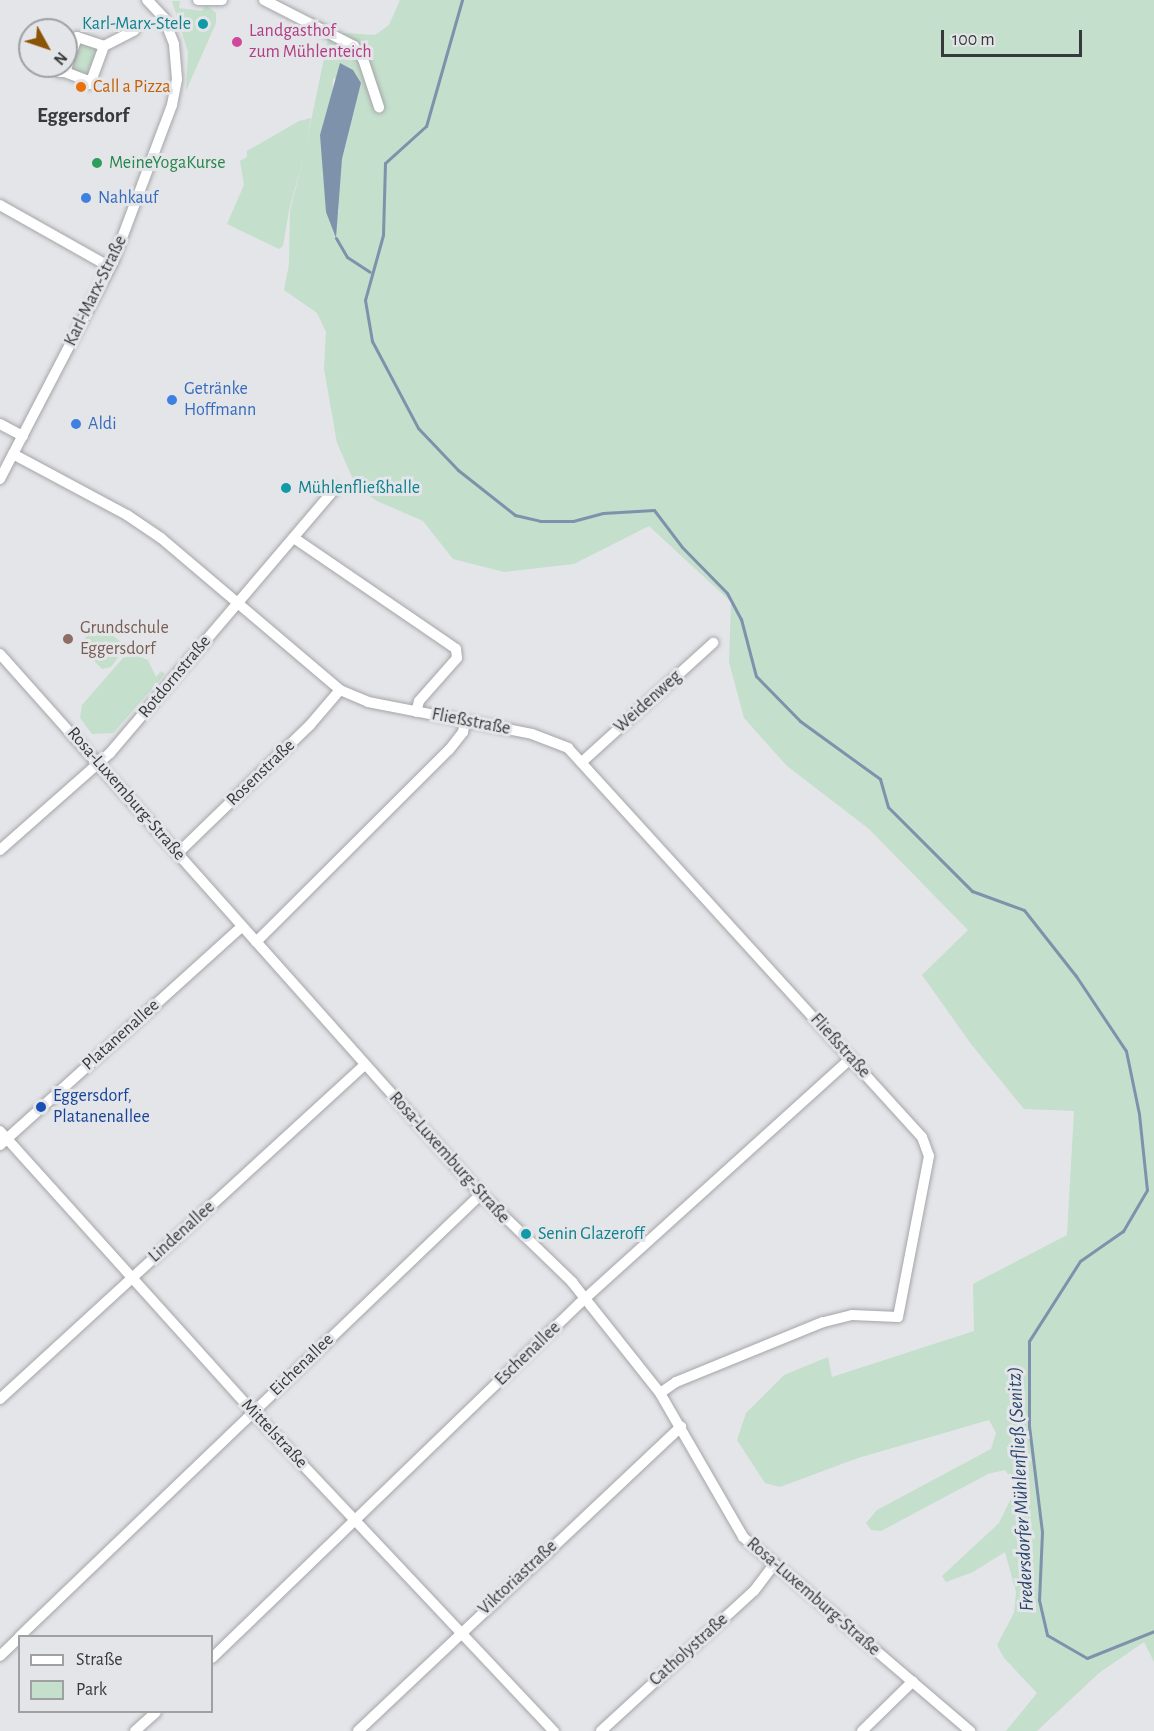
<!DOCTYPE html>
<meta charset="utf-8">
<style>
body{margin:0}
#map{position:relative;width:1154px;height:1731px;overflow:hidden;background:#e4e5e8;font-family:"Alegreya Sans",sans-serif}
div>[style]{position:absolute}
.green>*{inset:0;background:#c4dfcb}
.water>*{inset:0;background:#7e92ac}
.stream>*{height:3px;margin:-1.5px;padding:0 1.5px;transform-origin:1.5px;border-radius:1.5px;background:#7e92ac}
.roads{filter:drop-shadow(0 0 2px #a5a5a9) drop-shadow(0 0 2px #a5a5a9)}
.minor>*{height:10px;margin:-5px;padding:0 5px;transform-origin:5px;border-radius:5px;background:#fff}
.dots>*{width:16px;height:16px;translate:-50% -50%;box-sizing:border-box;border:3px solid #e4e5e8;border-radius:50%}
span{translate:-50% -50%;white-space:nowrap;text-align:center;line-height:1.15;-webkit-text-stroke:6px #e4e5e8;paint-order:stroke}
.culture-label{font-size:18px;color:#0d838f}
.right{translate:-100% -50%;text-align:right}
.left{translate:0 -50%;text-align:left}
.hotel-label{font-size:18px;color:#b23c85}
.food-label{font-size:18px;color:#c56008}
.leisure-label{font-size:18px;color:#27864d}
.shop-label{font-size:18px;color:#366cbe}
.street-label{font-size:18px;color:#38393a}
.education-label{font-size:18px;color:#785e54}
.transit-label{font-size:18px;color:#164399}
.water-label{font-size:20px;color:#27446b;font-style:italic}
.quarter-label{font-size:21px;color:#38393a;font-weight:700}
.legend{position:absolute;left:18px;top:1635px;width:195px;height:78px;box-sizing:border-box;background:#e4e5e8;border:2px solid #9fa0a2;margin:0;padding:8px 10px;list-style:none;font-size:18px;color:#38393a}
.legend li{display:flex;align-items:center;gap:12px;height:30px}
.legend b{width:30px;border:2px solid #9fa0a2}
.north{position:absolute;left:18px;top:18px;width:60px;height:60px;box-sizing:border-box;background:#e4e5e8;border:2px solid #9fa0a2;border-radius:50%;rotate:130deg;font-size:16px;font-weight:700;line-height:24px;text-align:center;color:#38393a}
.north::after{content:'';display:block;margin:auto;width:21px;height:27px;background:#8b5506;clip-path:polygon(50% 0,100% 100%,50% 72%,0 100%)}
.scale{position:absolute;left:941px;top:30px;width:141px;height:27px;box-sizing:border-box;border:3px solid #38393a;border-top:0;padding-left:8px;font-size:18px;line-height:21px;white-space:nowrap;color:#38393a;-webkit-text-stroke:4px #e4e5e8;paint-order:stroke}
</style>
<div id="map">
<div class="green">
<div style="clip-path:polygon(evenodd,400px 0,1154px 0,1154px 1662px,1144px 1642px,1099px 1673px,1037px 1731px,1006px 1731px,1037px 1693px,1004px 1658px,997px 1645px,1014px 1613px,1016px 1592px,1005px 1552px,973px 1572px,946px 1582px,942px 1576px,999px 1523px,1017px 1486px,1005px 1470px,988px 1474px,881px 1531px,871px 1530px,866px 1523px,877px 1510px,991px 1449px,996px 1433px,989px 1420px,858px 1458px,780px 1487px,765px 1483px,737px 1440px,746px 1413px,784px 1375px,828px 1357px,832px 1377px,974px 1331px,973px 1284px,1067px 1235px,1074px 1111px,1024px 1109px,971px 1044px,922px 975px,968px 930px,869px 829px,787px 766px,744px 718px,729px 662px,731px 602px,649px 526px,574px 564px,504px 572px,453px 559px,423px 521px,377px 501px,356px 486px,337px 443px,324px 369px,326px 332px,317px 313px,284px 290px,289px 264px,290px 211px,305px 151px,289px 211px,283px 246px,279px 249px,227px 224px,244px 185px,240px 161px,247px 157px,247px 151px,299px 121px,311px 118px,305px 150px,328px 39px,345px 33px,375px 35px,389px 25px,400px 0,333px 78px,361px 83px,342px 159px,337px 196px,339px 212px,326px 212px,333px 78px)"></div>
<div style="clip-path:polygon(172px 1px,180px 1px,179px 8px,202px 11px,206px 5px,216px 13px,216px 23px,186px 91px,188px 52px)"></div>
<div style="clip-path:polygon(81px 40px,98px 46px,91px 78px,70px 70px)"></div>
<div style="clip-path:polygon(98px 624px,126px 646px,111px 667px,102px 669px,79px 645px)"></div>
<div style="clip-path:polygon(135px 655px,148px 660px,156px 677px,161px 671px,165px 674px,113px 733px,92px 734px,80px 718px,82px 705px,123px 658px)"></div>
</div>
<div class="water">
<div style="clip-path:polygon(340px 63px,353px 70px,361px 83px,342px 159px,336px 238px,326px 212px,320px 135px)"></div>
</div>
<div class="stream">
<div style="left:462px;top:0;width:131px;rotate:105.9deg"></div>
<div style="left:426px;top:126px;width:55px;rotate:137.9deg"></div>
<div style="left:385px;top:163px;width:72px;rotate:91.6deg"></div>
<div style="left:383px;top:235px;width:67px;rotate:105.5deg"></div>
<div style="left:365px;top:300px;width:42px;rotate:80.3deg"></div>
<div style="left:372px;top:341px;width:98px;rotate:62.1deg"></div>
<div style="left:418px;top:428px;width:58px;rotate:46.4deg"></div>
<div style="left:458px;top:470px;width:73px;rotate:38.3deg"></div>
<div style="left:515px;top:515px;width:26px;rotate:13deg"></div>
<div style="left:540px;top:521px;width:33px"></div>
<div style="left:573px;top:521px;width:31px;rotate:-15deg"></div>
<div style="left:603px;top:513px;width:51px;rotate:-3.4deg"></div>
<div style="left:654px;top:510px;width:46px;rotate:52.9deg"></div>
<div style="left:682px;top:547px;width:64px;rotate:45.6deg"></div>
<div style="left:727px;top:593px;width:30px;rotate:62deg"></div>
<div style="left:741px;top:619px;width:59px;rotate:75.3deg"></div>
<div style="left:756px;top:676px;width:63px;rotate:45.6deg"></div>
<div style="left:800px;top:721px;width:99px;rotate:35.9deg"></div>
<div style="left:880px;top:779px;width:29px;rotate:74deg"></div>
<div style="left:888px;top:807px;width:119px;rotate:45deg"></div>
<div style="left:972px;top:891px;width:55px;rotate:20.1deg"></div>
<div style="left:1024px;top:910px;width:84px;rotate:51.8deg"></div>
<div style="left:1076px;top:976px;width:90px;rotate:56.3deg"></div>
<div style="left:1126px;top:1051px;width:64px;rotate:78.3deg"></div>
<div style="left:1139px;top:1114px;width:76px;rotate:84deg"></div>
<div style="left:1147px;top:1190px;width:48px;rotate:120.3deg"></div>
<div style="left:1123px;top:1231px;width:52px;rotate:145.1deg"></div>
<div style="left:1080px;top:1261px;width:95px;rotate:122.5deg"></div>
<div style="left:1029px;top:1341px;width:85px;rotate:90deg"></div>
<div style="left:1029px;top:1426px;width:107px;rotate:83deg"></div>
<div style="left:1042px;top:1532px;width:68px;rotate:92.5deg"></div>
<div style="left:1039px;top:1600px;width:36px;rotate:77deg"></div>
<div style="left:1047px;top:1635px;width:46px;rotate:29.9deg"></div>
<div style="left:1087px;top:1658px;width:72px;rotate:-21.9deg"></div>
<div style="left:336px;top:238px;width:22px;rotate:60deg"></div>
<div style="left:347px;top:257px;width:27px;rotate:33deg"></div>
</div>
<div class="roads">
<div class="minor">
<div style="left:198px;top:0;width:24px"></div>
<div style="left:264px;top:0;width:101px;rotate:27.1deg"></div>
<div style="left:354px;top:46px;width:16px;rotate:55deg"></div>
<div style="left:363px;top:59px;width:51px;rotate:71.6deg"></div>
<div style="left:59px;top:72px;width:6px"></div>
<div style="left:65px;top:72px;width:37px;rotate:-71deg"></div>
<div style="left:77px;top:37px;width:28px;rotate:18deg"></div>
<div style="left:65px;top:72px;width:28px;rotate:21deg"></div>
<div style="left:90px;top:84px;width:40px;rotate:-69.8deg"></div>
<div style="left:104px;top:46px;width:34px;rotate:-27deg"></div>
<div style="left:0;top:205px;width:126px;rotate:29.4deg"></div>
<div style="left:0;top:424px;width:26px;rotate:28deg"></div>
<div style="left:13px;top:454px;width:129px;rotate:28.2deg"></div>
<div style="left:127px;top:515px;width:41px;rotate:34.1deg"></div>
<div style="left:161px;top:538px;width:235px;rotate:40.3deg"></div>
<div style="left:340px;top:690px;width:30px;rotate:23deg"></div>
<div style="left:368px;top:702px;width:167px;rotate:11deg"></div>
<div style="left:532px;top:734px;width:39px;rotate:21deg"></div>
<div style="left:568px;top:748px;width:526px;rotate:47.7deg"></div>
<div style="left:922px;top:1137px;width:20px;rotate:70deg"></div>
<div style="left:929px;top:1156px;width:164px;rotate:100.9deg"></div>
<div style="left:898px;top:1317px;width:46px;rotate:-177.5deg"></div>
<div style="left:852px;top:1315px;width:30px;rotate:166deg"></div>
<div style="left:823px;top:1322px;width:159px;rotate:157.8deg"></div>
<div style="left:676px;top:1382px;width:19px;rotate:145deg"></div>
<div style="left:0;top:479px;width:245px;rotate:-62.5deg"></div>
<div style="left:113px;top:262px;width:168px;rotate:-69.4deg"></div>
<div style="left:172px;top:105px;width:26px;rotate:-79deg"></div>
<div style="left:177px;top:79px;width:35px;rotate:-95deg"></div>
<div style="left:174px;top:44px;width:28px;rotate:-111deg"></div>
<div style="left:164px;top:18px;width:25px;rotate:-133deg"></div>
<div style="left:294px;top:538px;width:196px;rotate:34.4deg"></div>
<div style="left:456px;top:649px;width:9px;rotate:84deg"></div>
<div style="left:457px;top:658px;width:57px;rotate:131.5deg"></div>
<div style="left:419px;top:701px;width:11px;rotate:105deg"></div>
<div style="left:0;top:654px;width:723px;rotate:48.31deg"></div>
<div style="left:481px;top:1194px;width:127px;rotate:44deg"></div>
<div style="left:572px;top:1282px;width:142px;rotate:51.6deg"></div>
<div style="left:660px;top:1393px;width:166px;rotate:60deg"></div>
<div style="left:743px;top:1537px;width:299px;rotate:40.5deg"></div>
<div style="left:583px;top:761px;width:176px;rotate:-42.2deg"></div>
<div style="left:0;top:850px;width:147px;rotate:-41.4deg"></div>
<div style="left:110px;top:753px;width:347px;rotate:-49.6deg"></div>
<div style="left:178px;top:853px;width:184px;rotate:-44.1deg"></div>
<div style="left:310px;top:725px;width:46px;rotate:-49.4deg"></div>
<div style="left:256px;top:942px;width:272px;rotate:-44.9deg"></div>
<div style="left:449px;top:750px;width:23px;rotate:-52deg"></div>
<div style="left:463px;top:732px;width:10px;rotate:-79deg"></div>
<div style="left:0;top:1131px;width:378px;rotate:48deg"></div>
<div style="left:253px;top:1412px;width:439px;rotate:46.7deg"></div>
<div style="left:0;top:1145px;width:326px;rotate:-42.1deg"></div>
<div style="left:0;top:1399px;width:495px;rotate:-42.5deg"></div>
<div style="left:20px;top:1636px;width:639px;rotate:-43.79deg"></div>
<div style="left:0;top:1656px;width:28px;rotate:-44deg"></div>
<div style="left:212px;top:1658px;width:511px;rotate:-43.97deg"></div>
<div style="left:580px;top:1303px;width:365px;rotate:-42.1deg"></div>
<div style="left:135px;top:1731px;width:28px;rotate:-42deg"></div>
<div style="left:358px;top:1731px;width:444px;rotate:-43.3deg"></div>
<div style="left:601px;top:1731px;width:207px;rotate:-42.5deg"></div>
<div style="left:754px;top:1591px;width:31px;rotate:-53deg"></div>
<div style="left:862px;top:1731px;width:71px;rotate:-44.4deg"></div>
</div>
</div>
<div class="dots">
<div style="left:203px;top:24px;background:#0f9aa8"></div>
<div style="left:237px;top:42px;background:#d1479c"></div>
<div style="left:81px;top:87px;background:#e8710a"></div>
<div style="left:97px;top:163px;background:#2e9e5b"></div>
<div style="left:86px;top:198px;background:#3f7fe0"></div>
<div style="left:172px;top:400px;background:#3f7fe0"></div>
<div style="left:76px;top:424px;background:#3f7fe0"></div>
<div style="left:286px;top:488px;background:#0f9aa8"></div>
<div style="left:68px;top:639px;background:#8d6e63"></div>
<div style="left:41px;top:1107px;background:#1a4fb4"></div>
<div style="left:526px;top:1234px;background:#0f9aa8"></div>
</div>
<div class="culture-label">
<span class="right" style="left:191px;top:24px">Karl-Marx-Stele</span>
<span class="left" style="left:298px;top:488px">Mühlenfließhalle</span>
<span class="left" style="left:538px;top:1234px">Senin Glazeroff</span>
</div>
<div class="hotel-label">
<span class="left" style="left:249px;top:42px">Landgasthof<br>zum Mühlenteich</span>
</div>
<div class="food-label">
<span class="left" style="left:93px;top:87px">Call a Pizza</span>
</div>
<div class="leisure-label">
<span class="left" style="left:109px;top:163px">MeineYogaKurse</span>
</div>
<div class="shop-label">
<span class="left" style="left:98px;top:198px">Nahkauf</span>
<span class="left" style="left:184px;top:400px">Getränke<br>Hoffmann</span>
<span class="left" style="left:88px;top:424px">Aldi</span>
</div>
<div class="street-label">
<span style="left:96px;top:291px;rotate:-64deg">Karl-Marx-Straße</span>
<span style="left:175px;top:677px;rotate:-50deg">Rotdornstraße</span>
<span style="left:648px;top:702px;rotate:-42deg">Weidenweg</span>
<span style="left:471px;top:722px;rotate:11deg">Fließstraße</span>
<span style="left:261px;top:773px;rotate:-44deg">Rosenstraße</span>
<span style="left:126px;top:794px;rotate:49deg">Rosa-Luxemburg-Straße</span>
<span style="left:121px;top:1035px;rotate:-42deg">Platanenallee</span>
<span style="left:840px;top:1046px;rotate:48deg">Fließstraße</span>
<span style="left:449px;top:1158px;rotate:48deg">Rosa-Luxemburg-Straße</span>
<span style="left:182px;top:1232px;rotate:-42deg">Lindenallee</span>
<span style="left:528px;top:1354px;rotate:-44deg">Eschenallee</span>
<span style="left:302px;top:1365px;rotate:-44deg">Eichenallee</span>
<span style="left:274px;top:1434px;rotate:47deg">Mittelstraße</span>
<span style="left:518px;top:1578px;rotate:-43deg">Viktoriastraße</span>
<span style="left:813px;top:1597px;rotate:41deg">Rosa-Luxemburg-Straße</span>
<span style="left:689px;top:1650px;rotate:-42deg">Catholystraße</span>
</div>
<div class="education-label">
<span class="left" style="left:80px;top:639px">Grundschule<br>Eggersdorf</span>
</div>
<div class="transit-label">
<span class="left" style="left:53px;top:1107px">Eggersdorf,<br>Platanenallee</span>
</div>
<div class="water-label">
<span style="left:1021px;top:1489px;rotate:-93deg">Fredersdorfer Mühlenfließ (Senitz)</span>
</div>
<div class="quarter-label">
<span style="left:83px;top:116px">Eggersdorf</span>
</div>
<ul class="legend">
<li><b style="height:8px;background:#fff"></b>Straße</li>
<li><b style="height:16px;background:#c4dfcb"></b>Park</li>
</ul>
<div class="north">N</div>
<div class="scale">100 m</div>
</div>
